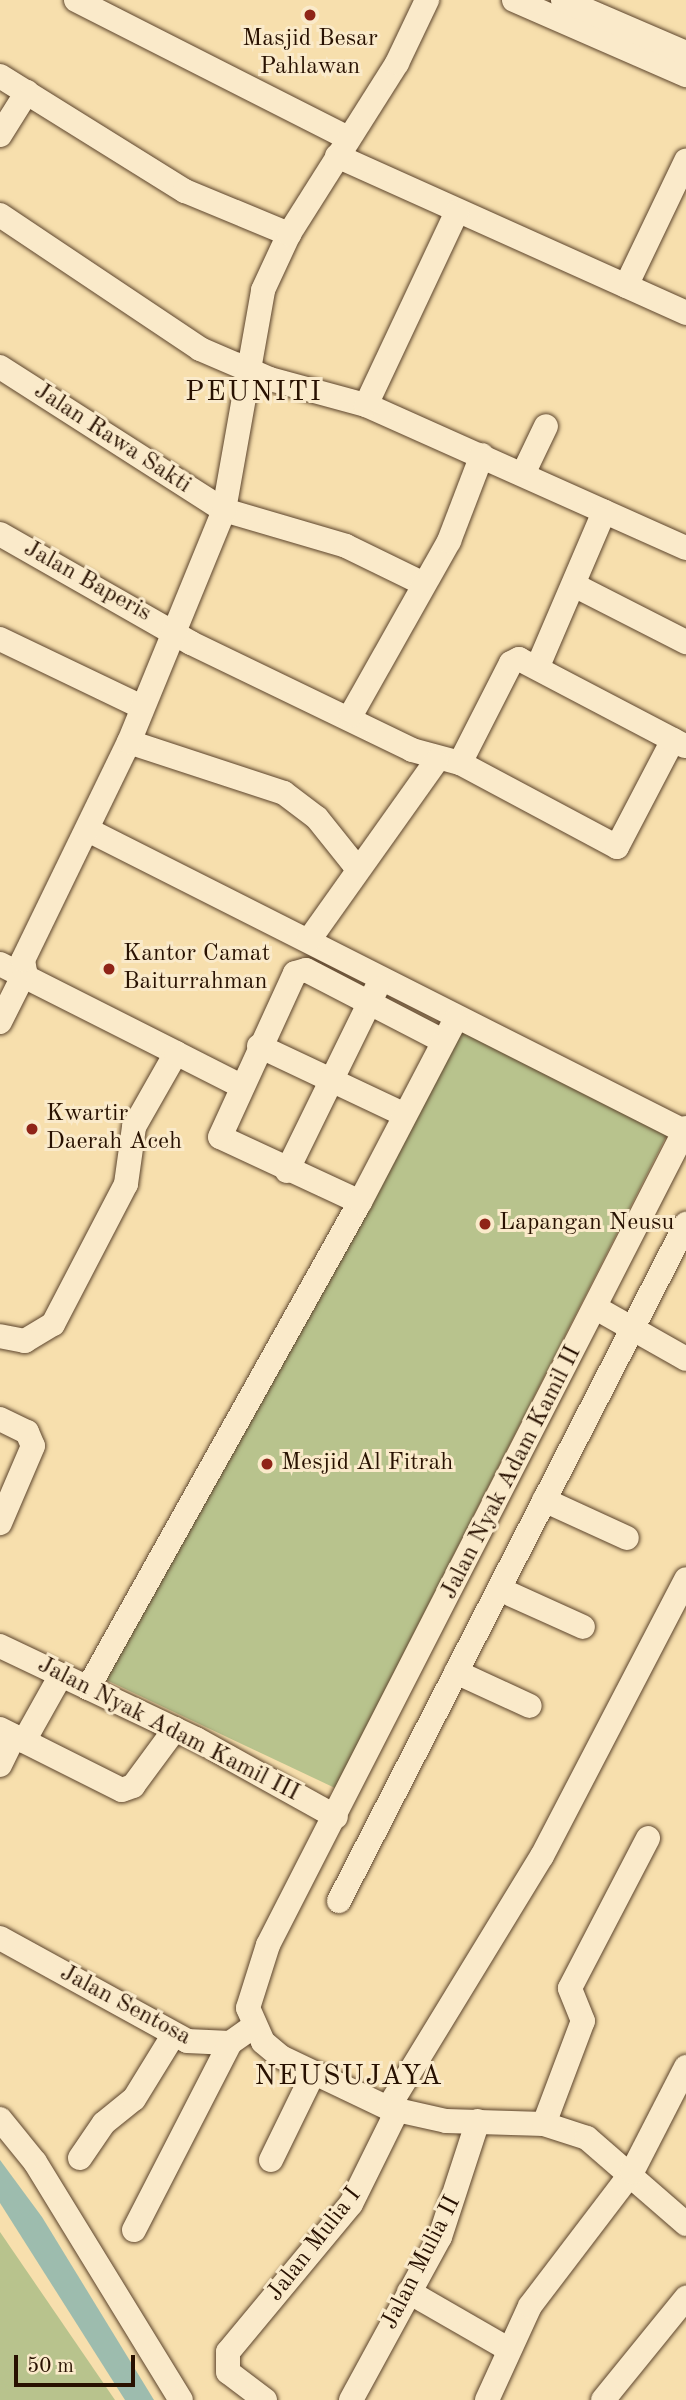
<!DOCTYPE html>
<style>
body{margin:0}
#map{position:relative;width:686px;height:2400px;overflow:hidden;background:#f7dfad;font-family:"Old Standard TT",serif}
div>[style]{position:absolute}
.green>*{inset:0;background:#b8c38d}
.water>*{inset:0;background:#9dbcae}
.roads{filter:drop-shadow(0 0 2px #5c442c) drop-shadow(0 0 2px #5c442c)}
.minor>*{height:24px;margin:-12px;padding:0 12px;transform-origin:12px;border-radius:12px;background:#faeaca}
.dots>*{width:19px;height:19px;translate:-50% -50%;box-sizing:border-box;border:4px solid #faeaca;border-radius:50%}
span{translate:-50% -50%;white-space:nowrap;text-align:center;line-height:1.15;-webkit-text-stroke:6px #faeaca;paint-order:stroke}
.poi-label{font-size:24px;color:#281101}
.left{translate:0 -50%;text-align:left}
.street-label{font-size:24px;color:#281101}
.quarter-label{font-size:28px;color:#281101;letter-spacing:2px}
.scale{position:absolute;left:14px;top:2355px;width:121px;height:32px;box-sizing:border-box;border:4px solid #281101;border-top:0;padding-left:9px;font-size:21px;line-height:24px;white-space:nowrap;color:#281101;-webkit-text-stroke:5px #faeaca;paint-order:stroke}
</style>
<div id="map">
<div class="green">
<div style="clip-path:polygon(457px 1016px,671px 1127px,335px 1788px,100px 1677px)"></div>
<div style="clip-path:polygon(0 2232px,115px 2400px,0 2400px)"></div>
</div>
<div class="water">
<div style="clip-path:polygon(0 2160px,42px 2217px,154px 2400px,125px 2400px,0 2203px)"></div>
</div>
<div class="roads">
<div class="minor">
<div style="left:76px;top:0;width:305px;rotate:26.9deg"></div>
<div style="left:514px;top:0;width:188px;rotate:23.6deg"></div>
<div style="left:563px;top:0;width:134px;rotate:23.3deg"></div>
<div style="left:0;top:76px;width:218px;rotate:31.9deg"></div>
<div style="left:185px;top:191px;width:113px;rotate:22.5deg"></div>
<div style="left:0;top:135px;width:51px;rotate:-57.9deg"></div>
<div style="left:337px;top:156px;width:383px;rotate:24.2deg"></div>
<div style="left:0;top:215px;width:241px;rotate:33.8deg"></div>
<div style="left:200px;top:349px;width:76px;rotate:23.2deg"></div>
<div style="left:270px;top:379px;width:99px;rotate:15.2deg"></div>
<div style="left:366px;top:405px;width:350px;rotate:24.1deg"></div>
<div style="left:626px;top:286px;width:139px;rotate:-64.4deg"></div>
<div style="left:0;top:367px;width:266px;rotate:32.6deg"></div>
<div style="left:224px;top:510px;width:127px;rotate:16.4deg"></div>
<div style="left:346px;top:546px;width:85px;rotate:26deg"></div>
<div style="left:366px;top:405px;width:213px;rotate:-64.8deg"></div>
<div style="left:523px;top:474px;width:53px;rotate:-64.4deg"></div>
<div style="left:0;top:534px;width:220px;rotate:29.7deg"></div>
<div style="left:191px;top:643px;width:246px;rotate:25.8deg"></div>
<div style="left:412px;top:750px;width:50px;rotate:15.2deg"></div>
<div style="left:460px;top:763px;width:178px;rotate:28.1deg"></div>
<div style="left:617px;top:847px;width:121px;rotate:-62.4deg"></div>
<div style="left:574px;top:585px;width:126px;rotate:27deg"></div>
<div style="left:0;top:639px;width:157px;rotate:25.6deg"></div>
<div style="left:538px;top:666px;width:168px;rotate:-66.8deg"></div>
<div style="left:351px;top:715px;width:200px;rotate:-60.6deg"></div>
<div style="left:449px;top:541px;width:92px;rotate:-69deg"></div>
<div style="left:129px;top:742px;width:163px;rotate:18.2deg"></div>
<div style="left:284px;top:793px;width:41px;rotate:37.1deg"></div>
<div style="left:317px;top:818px;width:64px;rotate:51.3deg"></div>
<div style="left:460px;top:763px;width:112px;rotate:-63deg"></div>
<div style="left:511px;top:663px;width:9px;rotate:-27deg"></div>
<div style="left:519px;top:659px;width:187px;rotate:27.7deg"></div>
<div style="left:88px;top:830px;width:668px;rotate:26.8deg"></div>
<div style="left:309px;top:940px;width:219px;rotate:-54.6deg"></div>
<div style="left:0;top:964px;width:197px;rotate:26.8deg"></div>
<div style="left:176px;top:1053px;width:85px;rotate:119.6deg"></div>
<div style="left:134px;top:1127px;width:58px;rotate:98deg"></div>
<div style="left:126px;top:1184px;width:158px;rotate:117.5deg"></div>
<div style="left:53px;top:1324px;width:33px;rotate:149deg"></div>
<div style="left:25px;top:1341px;width:25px;rotate:-169deg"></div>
<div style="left:0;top:1022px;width:56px;rotate:-63.4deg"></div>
<div style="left:25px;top:972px;width:12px;rotate:-99deg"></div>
<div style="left:23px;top:960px;width:242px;rotate:-64.1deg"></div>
<div style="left:129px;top:742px;width:251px;rotate:-67.7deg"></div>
<div style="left:224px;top:510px;width:223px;rotate:-79.9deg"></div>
<div style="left:263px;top:290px;width:62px;rotate:-65.1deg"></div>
<div style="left:289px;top:234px;width:202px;rotate:-57.7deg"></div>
<div style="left:397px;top:63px;width:70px;rotate:-64.5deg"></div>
<div style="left:259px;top:1046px;width:159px;rotate:25.3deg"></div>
<div style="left:176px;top:1053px;width:73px;rotate:26.9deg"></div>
<div style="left:686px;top:1128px;width:918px;rotate:117.1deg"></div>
<div style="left:268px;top:1945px;width:66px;rotate:107.6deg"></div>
<div style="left:248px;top:2008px;width:37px;rotate:66deg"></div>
<div style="left:263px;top:2042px;width:23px;rotate:40deg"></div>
<div style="left:281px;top:2057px;width:119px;rotate:25.5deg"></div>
<div style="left:388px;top:2108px;width:59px;rotate:12.6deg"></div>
<div style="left:446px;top:2121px;width:98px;rotate:1.8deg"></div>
<div style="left:544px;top:2124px;width:45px;rotate:18deg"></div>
<div style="left:587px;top:2138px;width:131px;rotate:41deg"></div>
<div style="left:287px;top:1171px;width:203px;rotate:-63.9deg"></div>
<div style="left:360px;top:1202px;width:154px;rotate:-155.1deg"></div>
<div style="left:220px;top:1137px;width:180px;rotate:-65.4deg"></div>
<div style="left:295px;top:973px;width:11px;rotate:-15deg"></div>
<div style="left:306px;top:970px;width:154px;rotate:27.4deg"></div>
<div style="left:596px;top:1308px;width:103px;rotate:29.5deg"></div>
<div style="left:0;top:1419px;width:30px;rotate:26deg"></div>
<div style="left:27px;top:1432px;width:15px;rotate:67deg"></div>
<div style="left:33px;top:1446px;width:84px;rotate:113.2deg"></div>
<div style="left:544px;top:1500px;width:91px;rotate:24.6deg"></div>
<div style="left:499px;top:1589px;width:92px;rotate:24.3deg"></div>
<div style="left:0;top:1646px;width:217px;rotate:25.4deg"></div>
<div style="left:196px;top:1739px;width:160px;rotate:29.1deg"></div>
<div style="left:456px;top:1672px;width:81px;rotate:24.7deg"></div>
<div style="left:88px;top:1688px;width:557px;rotate:-60.77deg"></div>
<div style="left:360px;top:1202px;width:205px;rotate:-62.4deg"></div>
<div style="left:0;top:1729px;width:136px;rotate:26.6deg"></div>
<div style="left:122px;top:1790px;width:12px;rotate:-20deg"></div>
<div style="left:133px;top:1786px;width:71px;rotate:-53.6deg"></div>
<div style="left:24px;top:1741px;width:76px;rotate:-60.7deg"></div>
<div style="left:0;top:1765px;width:32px;rotate:-64deg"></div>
<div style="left:339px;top:1901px;width:761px;rotate:-62.86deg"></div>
<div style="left:0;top:1938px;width:213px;rotate:28.8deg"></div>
<div style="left:187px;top:2041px;width:43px;rotate:2.7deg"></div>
<div style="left:230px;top:2043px;width:28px;rotate:-35deg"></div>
<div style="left:388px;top:2108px;width:295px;rotate:-58.6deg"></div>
<div style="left:542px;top:1856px;width:312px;rotate:-62.5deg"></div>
<div style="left:0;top:2119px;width:55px;rotate:50.9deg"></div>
<div style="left:35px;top:2162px;width:279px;rotate:58.5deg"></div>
<div style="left:544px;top:2124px;width:110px;rotate:-69.3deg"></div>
<div style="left:583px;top:2021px;width:35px;rotate:-112deg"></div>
<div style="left:570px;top:1988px;width:169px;rotate:-62.5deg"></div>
<div style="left:80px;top:2158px;width:42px;rotate:-55.6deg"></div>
<div style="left:104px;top:2123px;width:38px;rotate:-39deg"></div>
<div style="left:134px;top:2099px;width:76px;rotate:-58.4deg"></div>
<div style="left:271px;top:2160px;width:93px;rotate:-64deg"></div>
<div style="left:134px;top:2230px;width:210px;rotate:-62.8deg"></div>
<div style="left:409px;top:2292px;width:114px;rotate:29.9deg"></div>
<div style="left:265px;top:2400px;width:46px;rotate:-142.9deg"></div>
<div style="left:228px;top:2372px;width:20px;rotate:-90deg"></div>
<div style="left:228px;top:2352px;width:192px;rotate:-50.3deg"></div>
<div style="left:351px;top:2204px;width:104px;rotate:-63.7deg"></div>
<div style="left:351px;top:2400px;width:186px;rotate:-61.4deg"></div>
<div style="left:440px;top:2237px;width:122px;rotate:-71.9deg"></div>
<div style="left:487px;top:2400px;width:103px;rotate:-65.4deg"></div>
<div style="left:530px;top:2306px;width:168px;rotate:-52.7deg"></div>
<div style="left:632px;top:2172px;width:118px;rotate:-62.8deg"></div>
<div style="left:603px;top:2400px;width:132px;rotate:-50.9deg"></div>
</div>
</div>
<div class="dots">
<div style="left:310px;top:15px;background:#8f2418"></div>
<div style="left:109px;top:969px;background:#8f2418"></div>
<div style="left:32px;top:1129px;background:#8f2418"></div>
<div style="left:485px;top:1224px;background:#8f2418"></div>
<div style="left:267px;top:1464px;background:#8f2418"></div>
</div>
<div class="poi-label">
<span style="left:310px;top:54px">Masjid Besar<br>Pahlawan</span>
<span class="left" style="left:123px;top:969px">Kantor Camat<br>Baiturrahman</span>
<span class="left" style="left:46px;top:1129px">Kwartir<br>Daerah Aceh</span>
<span class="left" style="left:499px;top:1224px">Lapangan Neusu</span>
<span class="left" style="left:281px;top:1464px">Mesjid Al Fitrah</span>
</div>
<div class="street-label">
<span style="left:112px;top:439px;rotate:33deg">Jalan Rawa Sakti</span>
<span style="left:87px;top:582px;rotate:29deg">Jalan Baperis</span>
<span style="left:512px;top:1473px;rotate:-63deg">Jalan Nyak Adam Kamil II</span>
<span style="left:168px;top:1730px;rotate:27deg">Jalan Nyak Adam Kamil III</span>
<span style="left:125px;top:2006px;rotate:28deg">Jalan Sentosa</span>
<span style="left:315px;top:2245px;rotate:-52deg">Jalan Mulia I</span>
<span style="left:422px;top:2263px;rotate:-63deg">Jalan Mulia II</span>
</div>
<div class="quarter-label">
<span style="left:254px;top:393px">PEUNITI</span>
<span style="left:349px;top:2077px">NEUSUJAYA</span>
</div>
<div class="scale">50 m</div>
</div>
